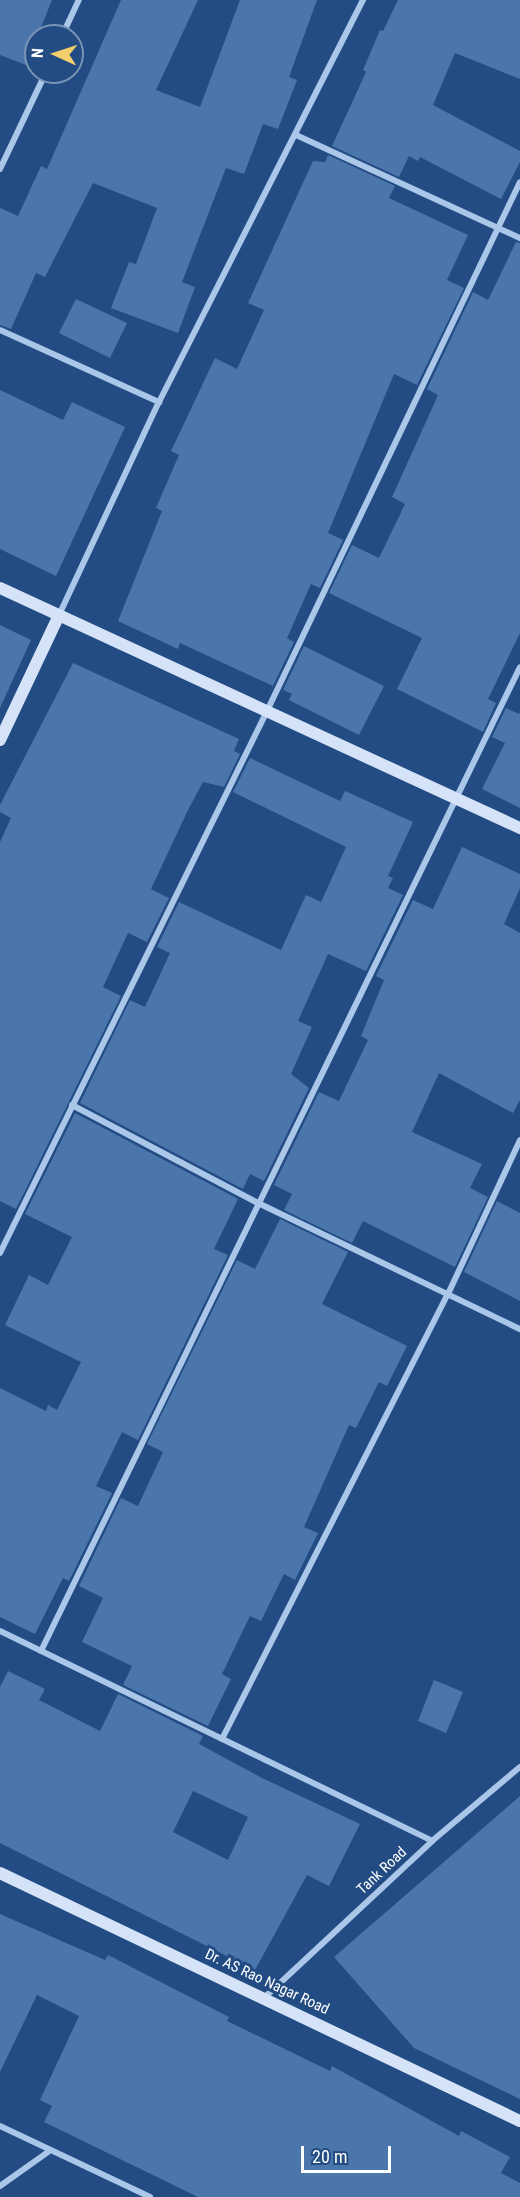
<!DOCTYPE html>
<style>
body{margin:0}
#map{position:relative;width:520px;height:2197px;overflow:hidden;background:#224c83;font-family:"Roboto Condensed",sans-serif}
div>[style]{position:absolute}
.building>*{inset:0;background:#4b76ab}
.street>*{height:6px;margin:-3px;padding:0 3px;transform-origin:3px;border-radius:3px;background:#aac6e8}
.secondary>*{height:12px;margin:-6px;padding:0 6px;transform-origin:6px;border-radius:6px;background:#d4e3f7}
span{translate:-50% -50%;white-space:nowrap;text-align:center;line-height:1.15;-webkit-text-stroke:6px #224c83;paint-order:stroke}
.street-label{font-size:15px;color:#fff}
.north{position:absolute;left:24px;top:24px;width:60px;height:60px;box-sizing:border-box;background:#224c83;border:2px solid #7a94b5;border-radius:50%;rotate:273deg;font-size:16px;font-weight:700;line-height:24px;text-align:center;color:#fff}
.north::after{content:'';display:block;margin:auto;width:21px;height:27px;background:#f4cd6c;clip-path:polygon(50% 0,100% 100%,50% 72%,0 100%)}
.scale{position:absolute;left:301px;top:2146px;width:90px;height:27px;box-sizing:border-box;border:3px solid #fff;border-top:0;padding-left:8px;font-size:18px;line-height:21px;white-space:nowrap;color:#fff;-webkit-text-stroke:4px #224c83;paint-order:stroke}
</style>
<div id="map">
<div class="building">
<div style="clip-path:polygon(0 0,52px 0,26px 65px,0 55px)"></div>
<div style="clip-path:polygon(121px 0,198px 0,156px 90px,200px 107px,240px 0,317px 0,289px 77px,297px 80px,278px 129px,263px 124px,244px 174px,226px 168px,182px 282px,195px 287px,178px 333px,111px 308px,129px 262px,136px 264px,157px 208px,93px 183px,45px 277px,36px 273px,11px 329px,0 325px,0 208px,18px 216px,41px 166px,47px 169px)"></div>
<div style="clip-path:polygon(398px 0,520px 0,520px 79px,455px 53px,433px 105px,520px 151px,520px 162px,501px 199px,420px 157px,418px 161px,409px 156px,399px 177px,332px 146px,366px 72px,363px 70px,380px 30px,383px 31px)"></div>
<div style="clip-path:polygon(328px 155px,395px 186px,389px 198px,468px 235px,447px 280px,464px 288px,417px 385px,394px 374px,328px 533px,343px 540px,320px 588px,311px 584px,287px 638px,294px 642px,273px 686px,180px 643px,178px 649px,118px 621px,162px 511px,156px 508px,179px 455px,171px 451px,215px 358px,237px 369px,264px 310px,248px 303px,313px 161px,325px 162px)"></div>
<div style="clip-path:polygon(516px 242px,520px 243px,520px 633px,488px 699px,496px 703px,483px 732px,397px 689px,422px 638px,329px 593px,352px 545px,379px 558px,405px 504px,392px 497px,438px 395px,427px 389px,473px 292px,488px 300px)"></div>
<div style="clip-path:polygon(76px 299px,127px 323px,110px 358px,59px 333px)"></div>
<div style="clip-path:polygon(0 390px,63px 420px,72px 402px,125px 427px,56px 576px,0 549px)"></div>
<div style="clip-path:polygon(0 625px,31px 640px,0 708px)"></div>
<div style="clip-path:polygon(304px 646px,384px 686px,359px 735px,289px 700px,292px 694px,283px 690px)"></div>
<div style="clip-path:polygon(73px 663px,239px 739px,234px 751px,240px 754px,224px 787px,203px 782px,188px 810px,151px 889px,169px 898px,147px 942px,128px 933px,103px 987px,121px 996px,16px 1209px,0 1201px,0 842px,11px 818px,0 812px,0 805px)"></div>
<div style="clip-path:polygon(506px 708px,519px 714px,520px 712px,520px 808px,482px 789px,505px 743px,492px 737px)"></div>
<div style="clip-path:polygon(250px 758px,340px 801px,345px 791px,413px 822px,388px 876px,393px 878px,388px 888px,403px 895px,366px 971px,328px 954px,298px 1021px,312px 1027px,291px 1074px,309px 1088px,264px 1181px,250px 1174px,243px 1189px,80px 1103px,130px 1000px,145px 1007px,170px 953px,157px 947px,179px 902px,281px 950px,306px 895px,321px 902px,346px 847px,233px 792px)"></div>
<div style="clip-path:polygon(462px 847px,520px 874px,520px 888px,504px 924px,520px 933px,520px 1100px,513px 1113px,439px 1073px,412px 1132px,482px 1164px,470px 1188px,488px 1197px,455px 1267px,363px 1221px,352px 1243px,284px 1210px,292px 1194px,274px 1185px,319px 1092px,339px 1101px,368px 1040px,361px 1036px,384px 980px,376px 976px,413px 900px,433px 909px)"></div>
<div style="clip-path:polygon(75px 1113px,238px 1199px,214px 1249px,228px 1255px,138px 1440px,122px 1432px,96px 1486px,112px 1493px,69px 1581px,63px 1578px,35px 1634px,0 1617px,0 1388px,46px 1411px,48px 1405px,57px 1410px,81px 1362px,5px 1325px,29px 1275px,48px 1285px,72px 1237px,25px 1214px)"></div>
<div style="clip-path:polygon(497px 1201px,520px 1213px,520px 1301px,464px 1272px)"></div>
<div style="clip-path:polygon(280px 1219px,348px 1252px,322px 1304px,407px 1346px,387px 1386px,379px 1382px,356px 1428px,349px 1425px,304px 1527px,318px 1533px,295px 1580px,284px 1574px,261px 1621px,250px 1616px,222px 1674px,231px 1679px,208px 1726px,123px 1685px,132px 1666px,82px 1642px,103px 1598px,79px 1586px,121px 1498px,138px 1506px,163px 1452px,147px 1444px,237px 1260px,255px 1269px)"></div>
<div style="clip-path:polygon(evenodd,8px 1671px,45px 1689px,39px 1700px,100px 1731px,118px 1694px,203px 1736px,199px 1744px,260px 1777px,360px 1824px,329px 1886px,307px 1875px,255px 1970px,0 1843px,0 1687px,8px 1671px,193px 1791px,248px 1817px,228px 1860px,173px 1832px,193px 1791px)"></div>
<div style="clip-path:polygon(434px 1680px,463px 1692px,446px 1733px,418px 1721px)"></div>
<div style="clip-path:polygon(520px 1796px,520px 2099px,414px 2048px,334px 1957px)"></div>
<div style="clip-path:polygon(0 1914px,105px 1960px,108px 1955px,229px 2017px,227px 2021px,330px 2071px,332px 2066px,459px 2136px,461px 2131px,510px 2157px,501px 2173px,520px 2183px,520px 2197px,198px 2197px,44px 2122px,52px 2106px,40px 2100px,79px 2016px,37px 1995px,0 2072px)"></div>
</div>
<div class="street">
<div style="left:62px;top:36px;width:40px;rotate:-65deg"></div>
<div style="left:296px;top:135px;width:247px;rotate:24.7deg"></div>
<div style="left:0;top:169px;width:107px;rotate:-64.6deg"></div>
<div style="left:0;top:330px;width:175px;rotate:24.4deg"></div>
<div style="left:59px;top:615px;width:235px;rotate:-64.9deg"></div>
<div style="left:159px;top:402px;width:451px;rotate:-63.1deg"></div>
<div style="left:72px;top:1105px;width:210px;rotate:27.8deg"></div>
<div style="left:258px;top:1203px;width:291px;rotate:25.7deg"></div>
<div style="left:0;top:1253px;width:604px;rotate:-63.77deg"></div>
<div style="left:267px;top:711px;width:586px;rotate:-64.44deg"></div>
<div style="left:0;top:1631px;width:480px;rotate:25.9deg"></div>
<div style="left:41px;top:1651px;width:1094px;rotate:-64.04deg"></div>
<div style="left:222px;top:1739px;width:499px;rotate:-63.1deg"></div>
<div style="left:448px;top:1294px;width:170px;rotate:-64.9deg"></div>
<div style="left:265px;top:1997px;width:229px;rotate:-43deg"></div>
<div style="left:432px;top:1841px;width:115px;rotate:-40.1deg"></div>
<div style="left:0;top:2126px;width:166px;rotate:25.3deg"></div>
<div style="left:0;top:2186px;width:59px;rotate:-35.3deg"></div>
</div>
<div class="secondary">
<div style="left:0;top:588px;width:573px;rotate:24.78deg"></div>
<div style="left:0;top:740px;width:138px;rotate:-64.7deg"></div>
<div style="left:0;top:1873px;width:576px;rotate:25.5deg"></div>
</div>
<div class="street-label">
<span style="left:382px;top:1871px;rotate:-43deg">Tank Road</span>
<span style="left:267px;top:1982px;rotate:25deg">Dr. AS Rao Nagar Road</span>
</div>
<div class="north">N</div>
<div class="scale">20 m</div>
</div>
